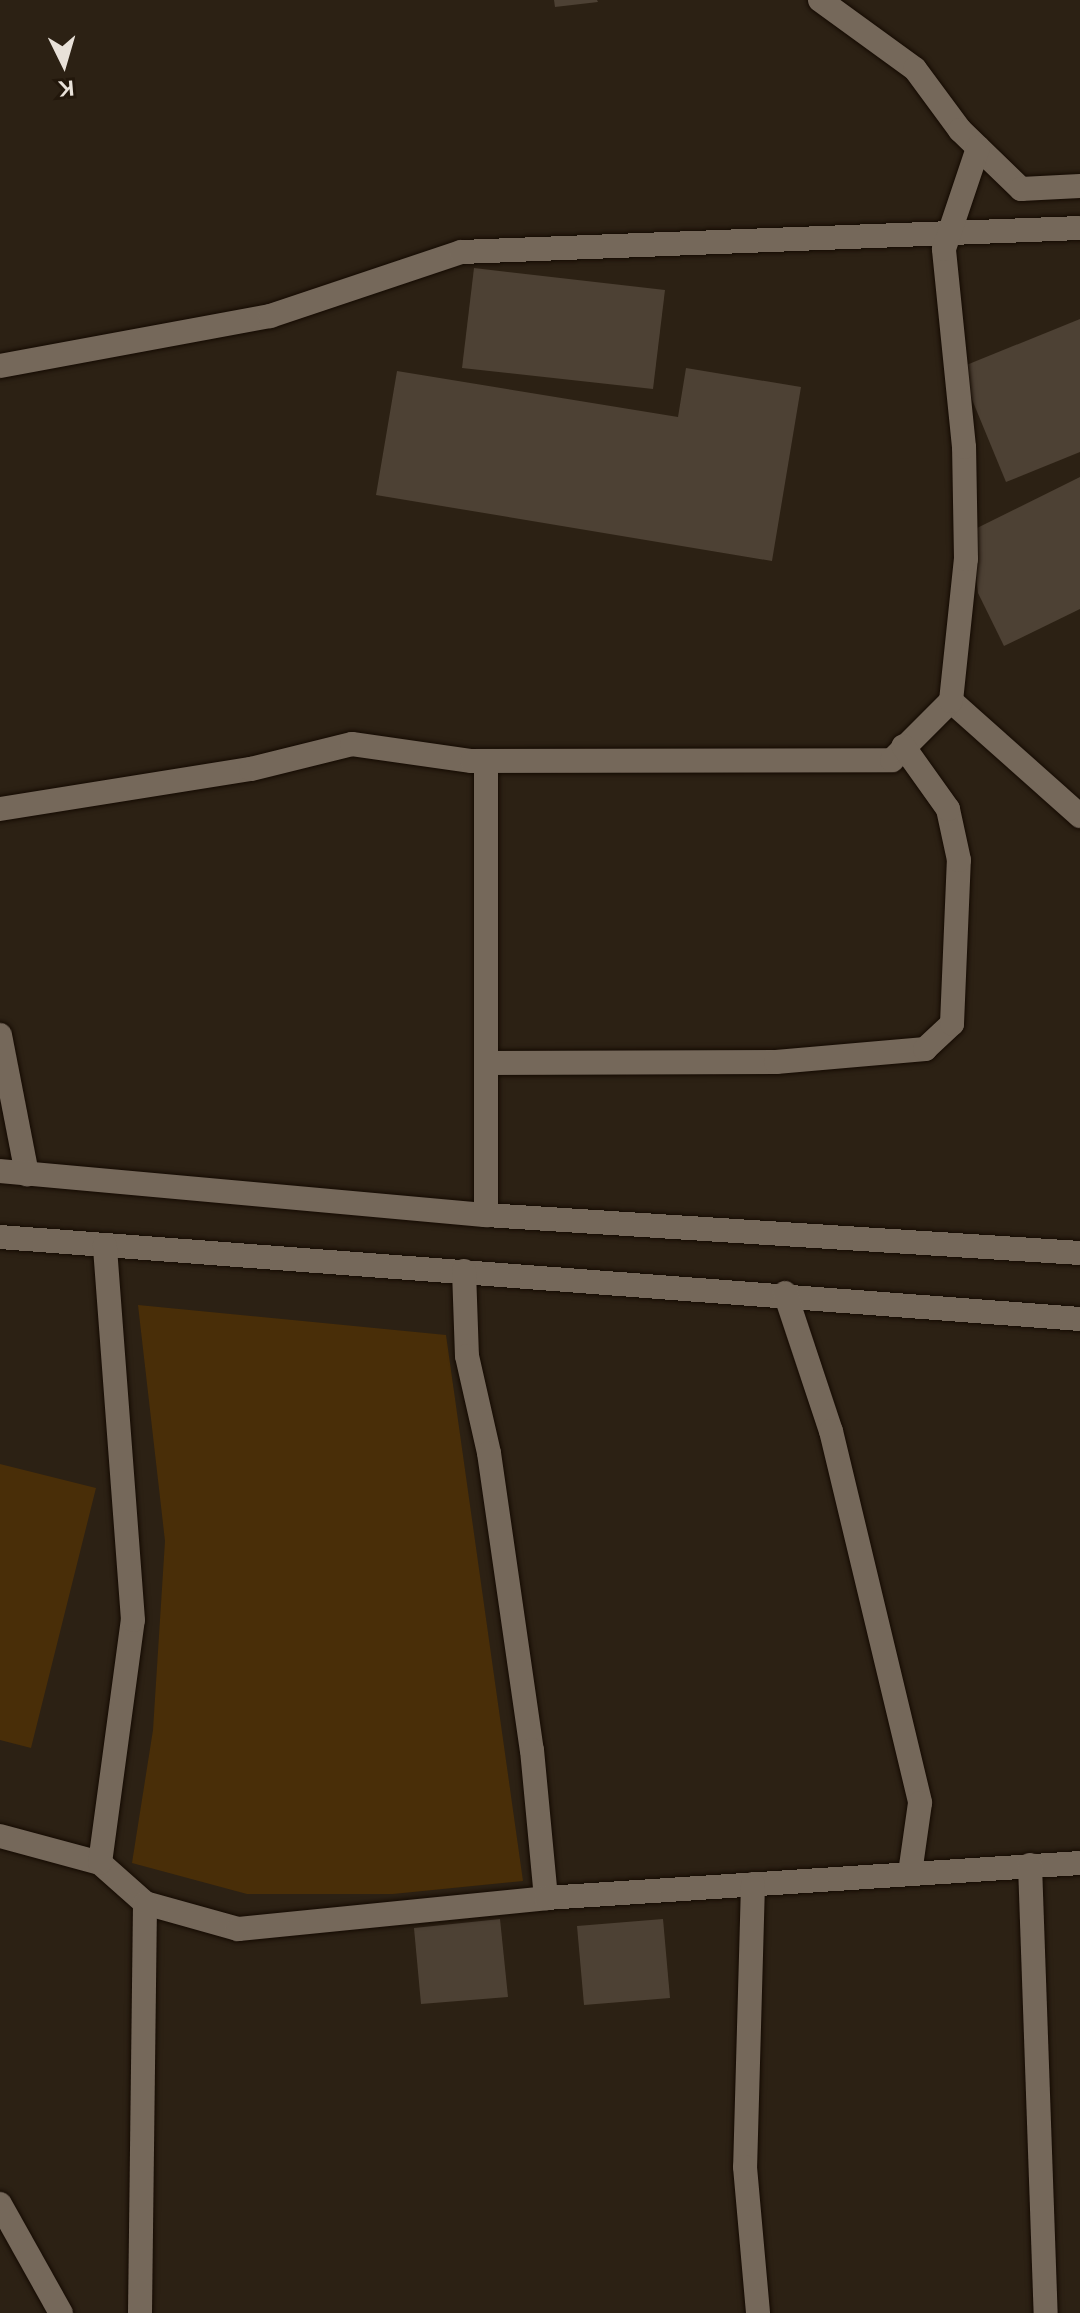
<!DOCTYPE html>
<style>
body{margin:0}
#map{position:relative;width:1080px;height:2313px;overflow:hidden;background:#2c2114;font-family:Arial,sans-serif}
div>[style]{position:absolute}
.green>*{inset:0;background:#492e08}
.building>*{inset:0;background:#4d4134}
.roads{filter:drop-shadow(0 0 2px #140a02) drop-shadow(0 0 2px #140a02)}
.minor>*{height:24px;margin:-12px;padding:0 12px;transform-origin:12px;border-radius:12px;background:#75685a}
span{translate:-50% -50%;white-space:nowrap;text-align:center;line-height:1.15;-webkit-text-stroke:8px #22170b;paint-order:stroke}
.north{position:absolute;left:24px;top:24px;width:80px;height:80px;-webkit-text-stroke:6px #22170b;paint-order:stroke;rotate:175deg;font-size:22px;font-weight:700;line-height:32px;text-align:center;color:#e8e1d9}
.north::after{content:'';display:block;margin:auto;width:28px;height:36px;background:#e8e1d9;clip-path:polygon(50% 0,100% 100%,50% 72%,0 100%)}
</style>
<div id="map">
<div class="green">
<div style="clip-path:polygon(138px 1305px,446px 1335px,523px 1881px,393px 1894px,247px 1894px,132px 1863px,153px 1730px,165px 1541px)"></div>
<div style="clip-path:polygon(0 1464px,96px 1488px,31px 1748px,0 1740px)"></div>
</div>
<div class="building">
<div style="clip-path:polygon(554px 0,597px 0,598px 2px,555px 7px)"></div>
<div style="clip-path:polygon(474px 268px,665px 290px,653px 389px,462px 368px)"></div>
<div style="clip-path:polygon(1080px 319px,1080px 452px,1006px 482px,959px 368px)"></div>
<div style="clip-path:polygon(686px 368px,801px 387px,772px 561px,376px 495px,397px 371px,678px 417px)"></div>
<div style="clip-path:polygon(1080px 477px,1080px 609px,1004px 646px,978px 593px,971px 531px)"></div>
<div style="clip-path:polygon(500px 1919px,508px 1997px,421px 2004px,414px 1928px)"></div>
<div style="clip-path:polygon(663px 1919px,670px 1998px,584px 2005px,577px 1926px)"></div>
</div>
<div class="roads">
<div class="minor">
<div style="left:820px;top:0;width:117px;rotate:36deg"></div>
<div style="left:915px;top:69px;width:76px;rotate:53.6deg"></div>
<div style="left:960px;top:130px;width:85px;rotate:44deg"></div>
<div style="left:1021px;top:189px;width:59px;rotate:-2.9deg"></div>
<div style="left:0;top:366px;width:275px;rotate:-10.5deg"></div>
<div style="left:270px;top:316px;width:201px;rotate:-18.5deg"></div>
<div style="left:461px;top:252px;width:619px;rotate:-2.22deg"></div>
<div style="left:951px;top:701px;width:173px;rotate:41.7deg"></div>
<div style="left:0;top:809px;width:254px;rotate:-9.1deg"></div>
<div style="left:251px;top:769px;width:104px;rotate:-13.9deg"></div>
<div style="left:352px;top:744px;width:121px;rotate:8.1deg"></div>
<div style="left:472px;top:761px;width:420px;rotate:-0.1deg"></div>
<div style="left:892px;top:760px;width:83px;rotate:-45deg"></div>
<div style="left:951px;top:701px;width:143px;rotate:-84deg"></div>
<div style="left:966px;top:559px;width:112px;rotate:-91deg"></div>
<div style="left:964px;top:447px;width:199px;rotate:-95.8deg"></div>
<div style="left:944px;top:249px;width:107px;rotate:-71.4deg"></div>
<div style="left:0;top:1035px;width:142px;rotate:79deg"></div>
<div style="left:486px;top:1063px;width:290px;rotate:-0.2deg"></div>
<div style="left:776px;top:1062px;width:150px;rotate:-5deg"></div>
<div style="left:925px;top:1049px;width:37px;rotate:-43deg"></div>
<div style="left:952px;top:1024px;width:164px;rotate:-87.6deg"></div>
<div style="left:959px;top:860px;width:52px;rotate:-102.2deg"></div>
<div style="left:948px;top:809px;width:77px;rotate:-125.5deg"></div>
<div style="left:0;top:1171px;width:488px;rotate:5.2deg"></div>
<div style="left:486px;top:1215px;width:595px;rotate:3.66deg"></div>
<div style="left:486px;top:1215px;width:454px;rotate:-90deg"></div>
<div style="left:0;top:1237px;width:1083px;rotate:4.34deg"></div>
<div style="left:464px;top:1271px;width:85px;rotate:88deg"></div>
<div style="left:467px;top:1356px;width:99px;rotate:77.2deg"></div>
<div style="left:489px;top:1453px;width:300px;rotate:81.8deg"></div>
<div style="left:532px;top:1750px;width:149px;rotate:84.6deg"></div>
<div style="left:785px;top:1293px;width:145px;rotate:71.6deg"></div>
<div style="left:831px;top:1431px;width:382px;rotate:76.5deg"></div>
<div style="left:920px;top:1803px;width:71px;rotate:98.1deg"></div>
<div style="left:0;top:1836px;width:104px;rotate:15.1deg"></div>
<div style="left:100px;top:1863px;width:60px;rotate:41.6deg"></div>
<div style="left:145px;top:1903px;width:97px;rotate:15.6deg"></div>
<div style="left:238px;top:1929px;width:310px;rotate:-5.7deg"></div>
<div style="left:546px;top:1898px;width:535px;rotate:-3.75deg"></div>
<div style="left:100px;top:1863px;width:245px;rotate:-82.3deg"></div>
<div style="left:133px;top:1620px;width:376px;rotate:-94.3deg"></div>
<div style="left:1030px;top:1865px;width:448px;rotate:88deg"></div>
<div style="left:753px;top:1884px;width:283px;rotate:91.6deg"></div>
<div style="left:745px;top:2167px;width:147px;rotate:84.9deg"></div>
<div style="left:0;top:2204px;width:125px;rotate:60.8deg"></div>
<div style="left:140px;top:2313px;width:410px;rotate:-89.3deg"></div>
</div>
</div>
<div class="north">K</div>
</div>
